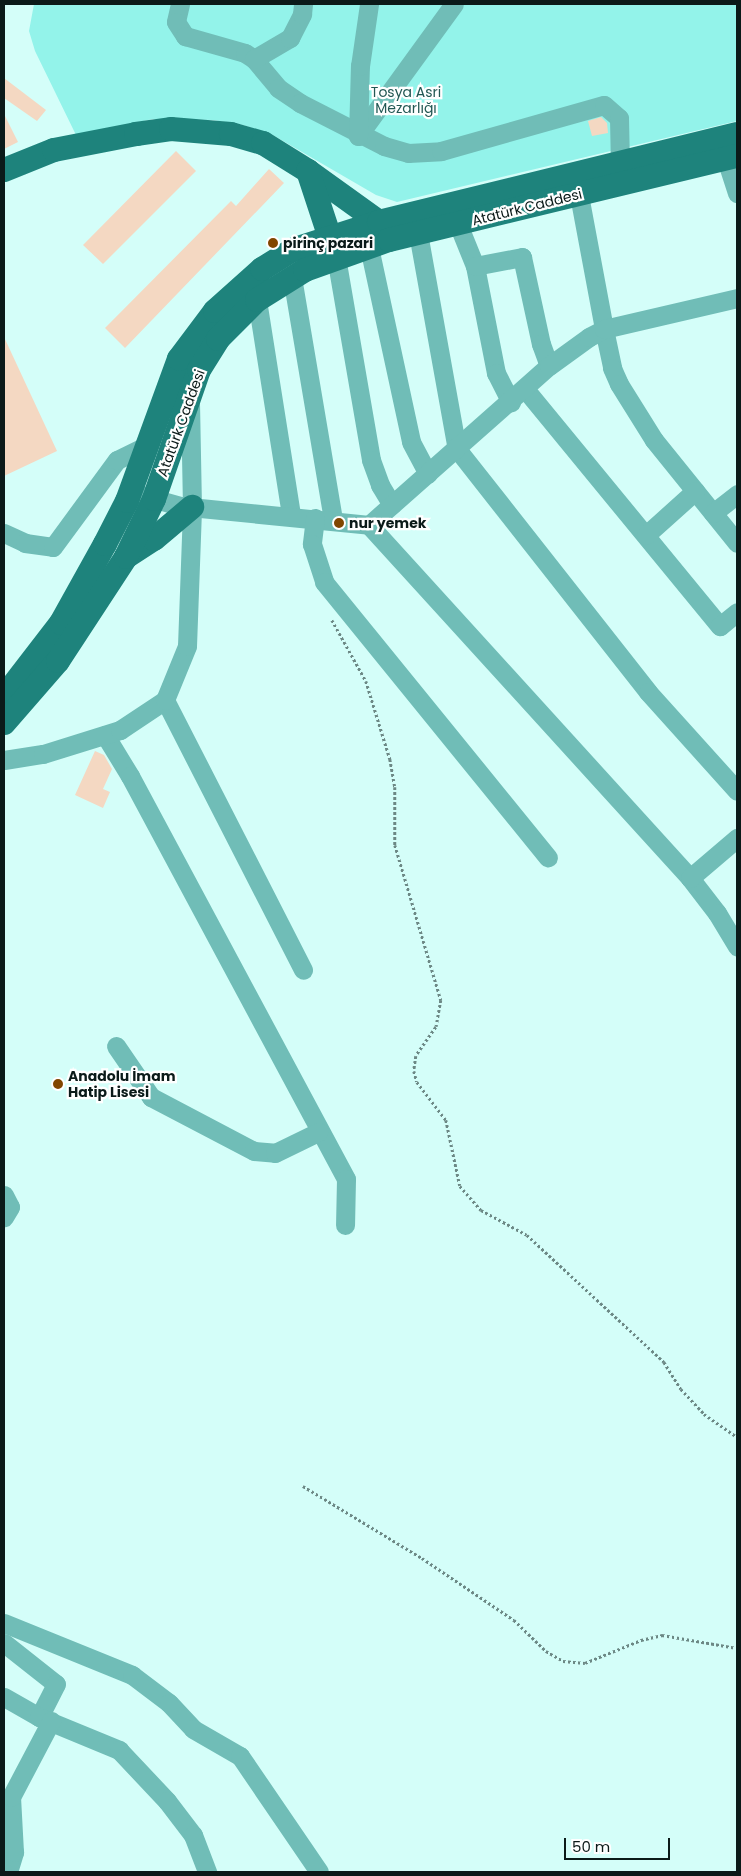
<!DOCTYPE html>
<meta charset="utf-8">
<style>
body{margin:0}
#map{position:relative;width:741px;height:1876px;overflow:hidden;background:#d4fef9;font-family:Poppins,sans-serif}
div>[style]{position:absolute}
.green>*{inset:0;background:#93f3ea}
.building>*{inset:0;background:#f4d8c2}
.path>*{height:2.5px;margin-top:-1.25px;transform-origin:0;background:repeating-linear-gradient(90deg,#6c8885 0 2.5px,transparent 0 5px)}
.minor>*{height:19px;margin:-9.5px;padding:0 9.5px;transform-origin:9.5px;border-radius:9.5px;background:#70bdb7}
.major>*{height:24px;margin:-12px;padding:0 12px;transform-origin:12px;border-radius:12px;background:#1e837c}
.dots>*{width:14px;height:14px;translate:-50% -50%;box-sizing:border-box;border:2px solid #fff;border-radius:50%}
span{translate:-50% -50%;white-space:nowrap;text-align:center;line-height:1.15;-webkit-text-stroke:4.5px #fff;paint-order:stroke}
.park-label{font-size:14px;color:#235854}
.street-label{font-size:14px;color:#0b1a19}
.poi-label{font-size:14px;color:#0b1a19;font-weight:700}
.left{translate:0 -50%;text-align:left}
.frame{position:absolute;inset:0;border:5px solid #0b1a19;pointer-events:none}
.scale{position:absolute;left:564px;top:1838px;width:106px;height:22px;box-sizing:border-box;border:2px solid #0b1a19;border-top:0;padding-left:6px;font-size:15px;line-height:18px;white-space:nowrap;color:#0b1a19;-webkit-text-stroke:4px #fff;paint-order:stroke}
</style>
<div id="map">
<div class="green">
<div style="clip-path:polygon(34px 4px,737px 4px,737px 121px,397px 202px,376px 195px,271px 134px,243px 125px,213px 120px,153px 119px,76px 135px,35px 51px,29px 31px)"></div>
</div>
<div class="building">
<div style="clip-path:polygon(4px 78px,46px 110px,37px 121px,4px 98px)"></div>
<div style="clip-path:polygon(4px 114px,18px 142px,4px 149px)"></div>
<div style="clip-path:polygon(601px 117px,607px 123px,608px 133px,592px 136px,588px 121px)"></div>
<div style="clip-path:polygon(176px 151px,196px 171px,103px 264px,83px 245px)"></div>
<div style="clip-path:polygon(269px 169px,284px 183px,125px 348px,105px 328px,231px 201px,236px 206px)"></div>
<div style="clip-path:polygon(4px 337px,57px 451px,4px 476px)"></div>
<div style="clip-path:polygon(95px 751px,104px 755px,112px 769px,103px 789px,110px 792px,103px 808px,75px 795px)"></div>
</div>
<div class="path">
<div style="left:332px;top:620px;width:70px;rotate:60.9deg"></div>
<div style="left:366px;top:681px;width:82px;rotate:72.9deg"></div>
<div style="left:390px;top:759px;width:28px;rotate:80deg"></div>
<div style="left:395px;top:787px;width:58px;rotate:90deg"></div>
<div style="left:395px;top:845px;width:162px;rotate:73.5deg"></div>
<div style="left:441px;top:1000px;width:27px;rotate:100deg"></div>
<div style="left:436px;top:1027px;width:35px;rotate:125deg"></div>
<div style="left:416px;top:1056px;width:15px;rotate:98deg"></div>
<div style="left:414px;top:1071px;width:11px;rotate:75deg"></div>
<div style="left:417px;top:1082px;width:48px;rotate:52.7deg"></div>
<div style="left:446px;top:1120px;width:67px;rotate:78deg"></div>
<div style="left:460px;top:1186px;width:32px;rotate:49deg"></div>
<div style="left:481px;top:1210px;width:52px;rotate:28.5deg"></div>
<div style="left:527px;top:1235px;width:187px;rotate:42.8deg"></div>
<div style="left:664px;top:1362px;width:32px;rotate:58deg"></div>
<div style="left:681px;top:1389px;width:34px;rotate:47deg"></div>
<div style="left:704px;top:1414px;width:40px;rotate:34.9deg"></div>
<div style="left:303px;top:1486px;width:139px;rotate:31.2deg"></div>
<div style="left:422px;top:1558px;width:111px;rotate:34deg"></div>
<div style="left:514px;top:1620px;width:45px;rotate:44.1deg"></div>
<div style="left:546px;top:1651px;width:20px;rotate:30deg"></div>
<div style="left:563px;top:1661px;width:22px;rotate:5deg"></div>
<div style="left:585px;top:1663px;width:61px;rotate:-22.3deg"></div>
<div style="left:641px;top:1640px;width:22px;rotate:-13deg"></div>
<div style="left:662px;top:1635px;width:76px;rotate:9.8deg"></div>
</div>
<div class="minor">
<div style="left:180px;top:4px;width:18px;rotate:103deg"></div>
<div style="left:176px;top:22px;width:17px;rotate:57deg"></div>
<div style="left:185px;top:36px;width:62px;rotate:15.8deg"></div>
<div style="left:245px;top:53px;width:11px;rotate:34deg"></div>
<div style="left:254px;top:59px;width:38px;rotate:50deg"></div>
<div style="left:278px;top:88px;width:27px;rotate:34deg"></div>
<div style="left:300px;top:103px;width:94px;rotate:27.1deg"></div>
<div style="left:384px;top:146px;width:25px;rotate:16deg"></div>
<div style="left:408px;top:153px;width:33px;rotate:-3deg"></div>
<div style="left:441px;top:151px;width:169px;rotate:-15.8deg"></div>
<div style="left:604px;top:105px;width:20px;rotate:41deg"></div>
<div style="left:619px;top:118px;width:46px;rotate:88.8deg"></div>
<div style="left:254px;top:59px;width:42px;rotate:-30.3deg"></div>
<div style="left:290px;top:38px;width:27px;rotate:-63deg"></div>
<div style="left:302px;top:14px;width:10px;rotate:-84deg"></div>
<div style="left:358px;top:136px;width:163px;rotate:-54deg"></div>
<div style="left:358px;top:136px;width:70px;rotate:-88.4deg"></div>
<div style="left:360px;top:66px;width:63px;rotate:-81.7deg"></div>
<div style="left:726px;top:159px;width:36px;rotate:72deg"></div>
<div style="left:579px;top:195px;width:136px;rotate:79.4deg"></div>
<div style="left:604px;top:329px;width:40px;rotate:78deg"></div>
<div style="left:612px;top:368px;width:17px;rotate:66deg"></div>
<div style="left:619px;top:384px;width:66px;rotate:58deg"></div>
<div style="left:654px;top:440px;width:132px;rotate:51.1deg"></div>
<div style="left:458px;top:224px;width:45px;rotate:68deg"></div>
<div style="left:475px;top:266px;width:109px;rotate:78.9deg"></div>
<div style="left:496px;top:373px;width:33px;rotate:63deg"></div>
<div style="left:418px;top:233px;width:219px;rotate:79.8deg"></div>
<div style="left:457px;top:449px;width:309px;rotate:51.8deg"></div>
<div style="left:648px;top:692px;width:133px;rotate:48deg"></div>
<div style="left:369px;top:247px;width:199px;rotate:77.8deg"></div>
<div style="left:411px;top:442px;width:36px;rotate:62deg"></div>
<div style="left:336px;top:257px;width:206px;rotate:80.2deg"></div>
<div style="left:371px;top:460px;width:27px;rotate:70deg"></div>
<div style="left:380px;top:485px;width:23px;rotate:59deg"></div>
<div style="left:475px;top:266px;width:48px;rotate:-10.8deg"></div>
<div style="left:522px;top:257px;width:89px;rotate:77.7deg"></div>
<div style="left:541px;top:344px;width:23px;rotate:70deg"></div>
<div style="left:292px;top:277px;width:246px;rotate:80.4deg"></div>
<div style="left:257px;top:300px;width:218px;rotate:81deg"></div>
<div style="left:525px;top:389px;width:307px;rotate:50.6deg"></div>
<div style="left:720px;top:626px;width:22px;rotate:-39deg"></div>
<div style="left:130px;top:492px;width:52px;rotate:15.6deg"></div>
<div style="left:180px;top:506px;width:190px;rotate:5.7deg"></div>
<div style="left:369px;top:525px;width:477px;rotate:47.7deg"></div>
<div style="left:690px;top:878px;width:44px;rotate:52.4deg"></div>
<div style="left:717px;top:913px;width:39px;rotate:59deg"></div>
<div style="left:713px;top:513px;width:31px;rotate:-38deg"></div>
<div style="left:315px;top:518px;width:26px;rotate:97deg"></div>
<div style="left:312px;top:544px;width:40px;rotate:72deg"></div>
<div style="left:324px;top:582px;width:355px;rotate:50.9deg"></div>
<div style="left:369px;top:525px;width:240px;rotate:-41.5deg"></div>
<div style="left:549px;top:366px;width:49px;rotate:-35.9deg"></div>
<div style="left:589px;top:337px;width:17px;rotate:-28deg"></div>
<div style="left:604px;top:329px;width:137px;rotate:-13.1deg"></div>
<div style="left:4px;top:533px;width:23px;rotate:25deg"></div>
<div style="left:25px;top:543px;width:28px;rotate:8deg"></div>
<div style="left:53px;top:547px;width:108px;rotate:-53.7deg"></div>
<div style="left:117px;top:460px;width:34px;rotate:-26deg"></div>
<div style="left:646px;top:535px;width:66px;rotate:-41.9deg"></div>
<div style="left:165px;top:700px;width:303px;rotate:62.9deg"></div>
<div style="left:105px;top:735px;width:48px;rotate:58.6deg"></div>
<div style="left:130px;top:776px;width:457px;rotate:61.8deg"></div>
<div style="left:346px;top:1179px;width:46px;rotate:91.2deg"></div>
<div style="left:4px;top:760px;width:39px;rotate:-9deg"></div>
<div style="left:43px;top:754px;width:81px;rotate:-17.3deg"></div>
<div style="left:120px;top:730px;width:54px;rotate:-33.7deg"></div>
<div style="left:165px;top:700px;width:58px;rotate:-67.8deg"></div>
<div style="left:187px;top:646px;width:139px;rotate:-87.9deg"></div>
<div style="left:192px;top:507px;width:102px;rotate:-91.1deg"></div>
<div style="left:690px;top:878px;width:62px;rotate:-40.4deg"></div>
<div style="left:116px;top:1046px;width:62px;rotate:55.5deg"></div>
<div style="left:151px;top:1097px;width:116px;rotate:27.7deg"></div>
<div style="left:254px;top:1151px;width:21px;rotate:5deg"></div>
<div style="left:275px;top:1153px;width:48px;rotate:-26deg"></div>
<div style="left:4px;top:1195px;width:13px;rotate:63deg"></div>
<div style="left:10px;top:1207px;width:12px;rotate:121deg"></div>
<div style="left:4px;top:1623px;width:138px;rotate:22.1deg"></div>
<div style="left:132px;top:1675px;width:46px;rotate:37.1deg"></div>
<div style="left:169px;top:1703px;width:35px;rotate:47deg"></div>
<div style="left:193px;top:1729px;width:54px;rotate:29.9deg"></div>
<div style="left:240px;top:1756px;width:140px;rotate:55.7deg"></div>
<div style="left:4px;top:1643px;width:66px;rotate:38.3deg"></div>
<div style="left:56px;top:1684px;width:37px;rotate:117deg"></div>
<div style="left:4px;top:1697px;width:40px;rotate:29.7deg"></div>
<div style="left:39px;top:1717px;width:87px;rotate:22.4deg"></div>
<div style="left:119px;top:1750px;width:70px;rotate:46.7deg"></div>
<div style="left:167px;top:1801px;width:43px;rotate:52.6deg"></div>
<div style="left:193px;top:1835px;width:40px;rotate:69deg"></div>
<div style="left:8px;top:1872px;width:21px;rotate:-73deg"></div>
<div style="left:14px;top:1852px;width:55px;rotate:-93.1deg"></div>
<div style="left:11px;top:1797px;width:86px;rotate:-62.2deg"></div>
</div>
<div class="major">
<div style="left:4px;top:170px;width:54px;rotate:-21.8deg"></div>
<div style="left:54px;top:150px;width:84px;rotate:-11deg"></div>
<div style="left:136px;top:134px;width:35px;rotate:-8deg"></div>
<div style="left:171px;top:129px;width:60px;rotate:4.8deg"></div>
<div style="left:231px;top:134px;width:33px;rotate:16deg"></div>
<div style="left:263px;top:143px;width:53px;rotate:31.9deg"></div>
<div style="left:308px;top:171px;width:87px;rotate:35.7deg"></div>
<div style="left:379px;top:222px;width:12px;rotate:59deg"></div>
<div style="left:308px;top:171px;width:83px;rotate:71.8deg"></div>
<div style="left:126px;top:557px;width:33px;rotate:-33deg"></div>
<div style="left:154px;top:539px;width:50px;rotate:-40.1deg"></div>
<div style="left:4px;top:697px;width:93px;rotate:-52.4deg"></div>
<div style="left:61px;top:623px;width:90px;rotate:-60.9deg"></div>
<div style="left:105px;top:544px;width:48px;rotate:-62.9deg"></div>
<div style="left:127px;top:501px;width:151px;rotate:-69.9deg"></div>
<div style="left:179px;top:359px;width:60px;rotate:-53.1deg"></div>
<div style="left:215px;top:311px;width:63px;rotate:-41.8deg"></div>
<div style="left:262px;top:269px;width:36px;rotate:-32deg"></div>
<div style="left:292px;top:250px;width:91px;rotate:-17.8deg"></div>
<div style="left:379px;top:222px;width:369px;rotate:-13.8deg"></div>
<div style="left:4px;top:723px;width:82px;rotate:-48.9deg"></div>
<div style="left:58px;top:661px;width:124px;rotate:-56.8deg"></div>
<div style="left:126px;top:557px;width:64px;rotate:-64.2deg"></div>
<div style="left:154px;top:499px;width:137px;rotate:-70.8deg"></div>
<div style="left:199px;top:370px;width:36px;rotate:-58deg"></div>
<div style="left:218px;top:339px;width:55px;rotate:-45deg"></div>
<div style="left:257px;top:300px;width:57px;rotate:-32deg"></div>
<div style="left:305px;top:270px;width:89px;rotate:-19.7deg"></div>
<div style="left:389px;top:240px;width:358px;rotate:-13.6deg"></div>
</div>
<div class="dots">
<div style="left:273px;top:243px;background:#814600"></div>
<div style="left:339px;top:523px;background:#814600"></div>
<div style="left:58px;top:1084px;background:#814600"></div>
</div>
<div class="park-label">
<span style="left:406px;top:100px">Tosya Asri<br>Mezarlığı</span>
</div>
<div class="street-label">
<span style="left:527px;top:207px;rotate:-14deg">Atatürk Caddesi</span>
<span style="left:181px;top:423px;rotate:-70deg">Atatürk Caddesi</span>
</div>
<div class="poi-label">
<span class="left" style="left:283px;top:243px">pirinç pazari</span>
<span class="left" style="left:349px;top:523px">nur yemek</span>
<span class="left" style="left:68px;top:1084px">Anadolu İmam<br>Hatip Lisesi</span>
</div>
<div class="frame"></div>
<div class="scale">50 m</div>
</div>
